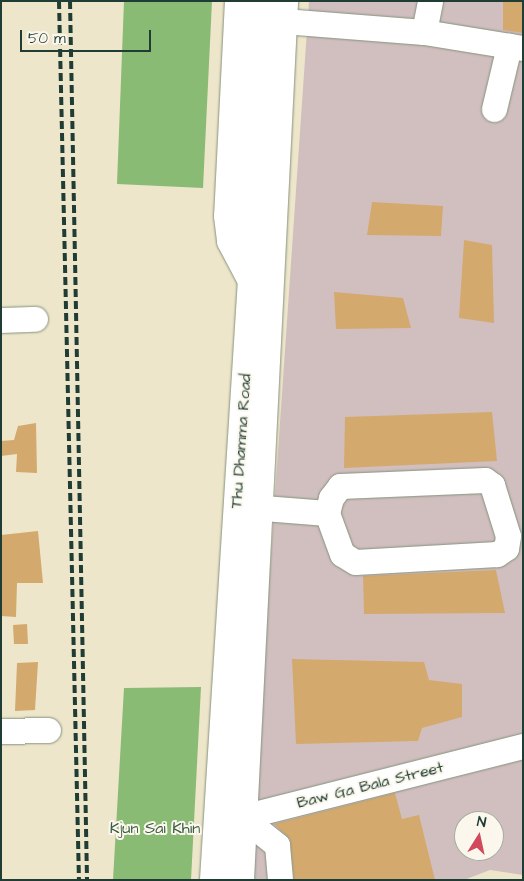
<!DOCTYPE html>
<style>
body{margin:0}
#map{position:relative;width:524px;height:881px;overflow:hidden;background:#eee6ca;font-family:"Architects Daughter",sans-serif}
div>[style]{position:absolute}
.industrial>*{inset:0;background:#d1bfbf}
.forest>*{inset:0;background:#89bb74}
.building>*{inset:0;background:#d4a96e}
.roads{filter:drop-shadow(0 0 1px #86927f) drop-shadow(0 0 1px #86927f)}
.minor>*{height:25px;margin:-12.5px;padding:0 12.5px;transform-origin:12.5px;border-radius:12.5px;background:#fff}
.major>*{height:28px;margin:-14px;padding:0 14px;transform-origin:14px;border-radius:14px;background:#fff}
.rail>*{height:4px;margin-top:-2px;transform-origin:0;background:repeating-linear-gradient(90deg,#1f3d34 0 8px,transparent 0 12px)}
span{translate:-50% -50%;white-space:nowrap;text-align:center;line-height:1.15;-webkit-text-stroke:4px #fbf7ec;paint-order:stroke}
.street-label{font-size:16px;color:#1f3d34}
.park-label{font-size:16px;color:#3b5d45}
.frame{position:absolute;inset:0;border:2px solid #1f3d34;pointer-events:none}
.north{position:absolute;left:454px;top:811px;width:50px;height:50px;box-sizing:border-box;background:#fbf7ec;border:1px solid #a3ada2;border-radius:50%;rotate:10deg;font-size:14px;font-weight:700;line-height:20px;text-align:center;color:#1f3d34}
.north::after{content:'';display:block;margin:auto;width:18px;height:22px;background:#d1495b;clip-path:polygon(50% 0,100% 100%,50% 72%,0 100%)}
.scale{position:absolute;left:20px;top:30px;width:131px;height:22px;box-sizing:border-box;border:2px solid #1f3d34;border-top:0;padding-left:6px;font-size:15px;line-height:18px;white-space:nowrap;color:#1f3d34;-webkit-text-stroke:4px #fbf7ec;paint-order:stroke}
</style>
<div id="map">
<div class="industrial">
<div style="clip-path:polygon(evenodd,309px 1px,523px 1px,523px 875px,490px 870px,464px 880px,254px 880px,255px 786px,309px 1px,464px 821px,494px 821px,494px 851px,464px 851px,464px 821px)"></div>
</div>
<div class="forest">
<div style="clip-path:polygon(124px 1px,212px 1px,203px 188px,117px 184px)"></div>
<div style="clip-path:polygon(201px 687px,191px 880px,113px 880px,124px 688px)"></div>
</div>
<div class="building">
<div style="clip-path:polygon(503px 1px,523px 1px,523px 33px,503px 30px)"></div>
<div style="clip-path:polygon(372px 202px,443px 206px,441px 236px,367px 235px)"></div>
<div style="clip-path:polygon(464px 240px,492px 245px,494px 323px,459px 318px)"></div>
<div style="clip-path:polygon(334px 292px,403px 298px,411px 328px,336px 329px)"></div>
<div style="clip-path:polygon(492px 412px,497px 461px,344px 468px,345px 417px)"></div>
<div style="clip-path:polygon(36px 423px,37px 473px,16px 472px,17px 454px,1px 456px,1px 441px,14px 440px,18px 426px)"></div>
<div style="clip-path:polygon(38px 531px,43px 583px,17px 583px,16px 617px,1px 616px,1px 535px)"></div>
<div style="clip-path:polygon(496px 570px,505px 613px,364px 614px,363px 576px)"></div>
<div style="clip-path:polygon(27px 624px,28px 644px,14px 644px,13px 625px)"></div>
<div style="clip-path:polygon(292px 659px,424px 662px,429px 680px,462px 684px,462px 717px,422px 728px,418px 741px,296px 744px)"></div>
<div style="clip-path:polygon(38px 662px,35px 710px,15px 711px,17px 663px)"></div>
<div style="clip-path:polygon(395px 793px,402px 819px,419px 815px,435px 880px,294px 880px,290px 839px,274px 824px)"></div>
</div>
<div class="roads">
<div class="minor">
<div style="left:283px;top:21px;width:141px;rotate:4.5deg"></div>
<div style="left:424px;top:32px;width:100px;rotate:9.2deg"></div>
<div style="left:424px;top:32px;width:32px;rotate:-79deg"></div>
<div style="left:494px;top:109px;width:65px;rotate:-76.6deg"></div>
<div style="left:1px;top:320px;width:34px;rotate:-2deg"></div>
<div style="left:485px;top:480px;width:9px;rotate:36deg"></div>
<div style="left:492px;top:485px;width:53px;rotate:72.6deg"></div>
<div style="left:508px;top:536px;width:12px;rotate:99deg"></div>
<div style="left:506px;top:548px;width:11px;rotate:146deg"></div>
<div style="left:497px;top:554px;width:142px;rotate:176.8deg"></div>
<div style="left:355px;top:562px;width:15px;rotate:-148deg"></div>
<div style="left:342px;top:554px;width:44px;rotate:-110.1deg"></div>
<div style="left:327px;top:513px;width:16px;rotate:-75deg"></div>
<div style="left:331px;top:498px;width:15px;rotate:-53deg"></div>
<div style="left:340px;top:486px;width:145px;rotate:-2.4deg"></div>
<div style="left:238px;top:506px;width:89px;rotate:4.5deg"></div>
<div style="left:1px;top:731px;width:47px;rotate:-1.2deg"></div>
<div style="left:224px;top:817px;width:18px"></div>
<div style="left:242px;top:817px;width:290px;rotate:-14.2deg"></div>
<div style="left:242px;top:817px;width:45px;rotate:38.7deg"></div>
<div style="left:277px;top:845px;width:35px;rotate:85deg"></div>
</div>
<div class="major">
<div style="left:239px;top:1px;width:215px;rotate:92.9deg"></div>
<div style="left:228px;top:216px;width:25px;rotate:83deg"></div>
<div style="left:231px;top:241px;width:43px;rotate:62.2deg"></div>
<div style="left:214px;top:880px;width:602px;rotate:-86.38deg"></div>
<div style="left:252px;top:279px;width:278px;rotate:-87.7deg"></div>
<div style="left:240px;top:880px;width:880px;rotate:-87.13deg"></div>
</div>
</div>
<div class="rail">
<div style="left:59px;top:1px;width:879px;rotate:88.7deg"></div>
<div style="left:70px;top:1px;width:879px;rotate:88.89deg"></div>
</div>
<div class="street-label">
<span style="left:241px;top:441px;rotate:-86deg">Thu Dhamma Road</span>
<span style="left:370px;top:785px;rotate:-14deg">Baw Ga Bala Street</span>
</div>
<div class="park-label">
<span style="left:155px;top:828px">Kjun Sai Khin</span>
</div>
<div class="frame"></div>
<div class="north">N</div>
<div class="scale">50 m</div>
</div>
